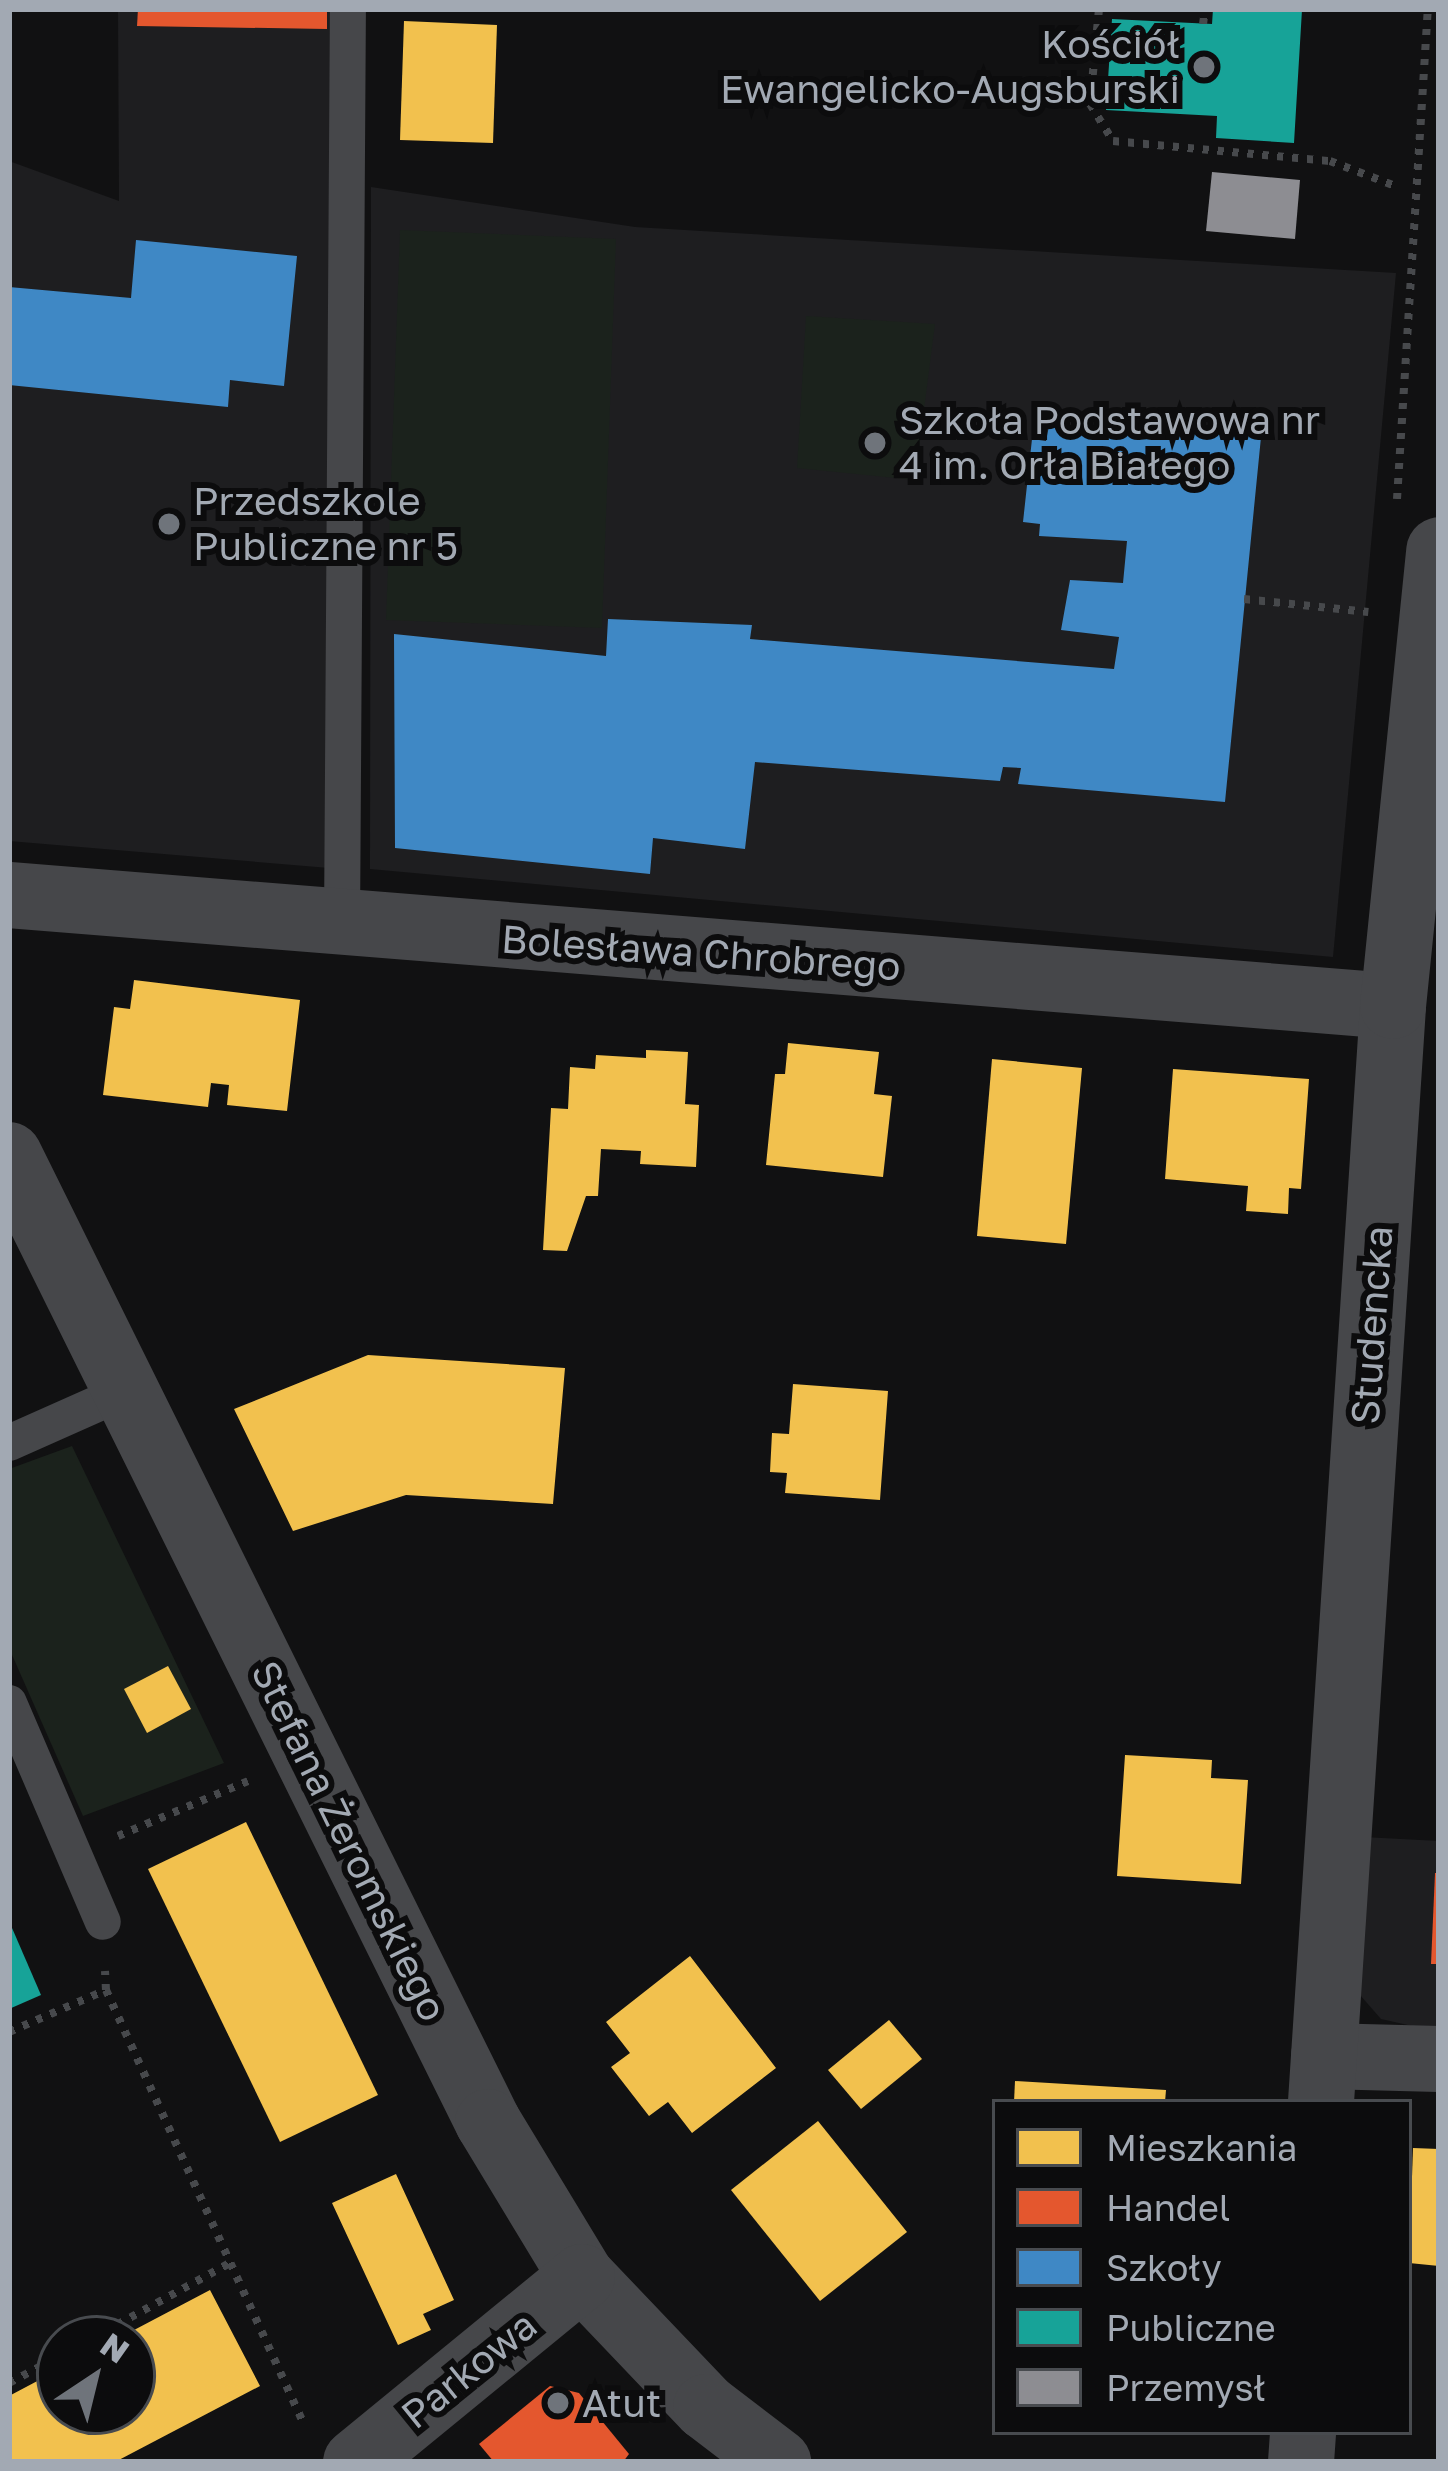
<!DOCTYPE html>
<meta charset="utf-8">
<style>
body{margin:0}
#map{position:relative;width:1448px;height:2471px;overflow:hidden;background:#111112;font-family:"Golos Text",sans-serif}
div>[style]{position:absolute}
.built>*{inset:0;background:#1e1e20}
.green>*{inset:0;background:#1b221c}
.homes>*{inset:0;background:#f2c14e}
.shops>*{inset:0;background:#e4572e}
.schools>*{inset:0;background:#3f88c5}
.public>*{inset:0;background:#17a398}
.industry>*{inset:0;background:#8d8d92}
.path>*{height:8px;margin-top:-4px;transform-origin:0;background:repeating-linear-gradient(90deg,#47494c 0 6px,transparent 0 15px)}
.service>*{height:36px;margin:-18px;padding:0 18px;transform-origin:18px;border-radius:18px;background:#46474a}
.minor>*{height:66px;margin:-33px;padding:0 33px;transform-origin:33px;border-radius:33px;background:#46474a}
.dots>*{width:33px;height:33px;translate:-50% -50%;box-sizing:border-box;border:6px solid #0c0c0d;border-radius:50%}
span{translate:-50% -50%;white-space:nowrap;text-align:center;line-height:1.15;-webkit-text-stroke:12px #0c0c0d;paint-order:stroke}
.poi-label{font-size:39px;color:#a2a9b3}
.right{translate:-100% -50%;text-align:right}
.left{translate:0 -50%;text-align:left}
.street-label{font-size:39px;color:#a2a9b3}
.frame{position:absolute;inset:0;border:12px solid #a2a9b3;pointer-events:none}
.legend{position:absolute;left:992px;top:2099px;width:420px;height:336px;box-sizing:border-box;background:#0c0c0d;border:3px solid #484b4f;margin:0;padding:15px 21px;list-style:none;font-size:36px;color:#a2a9b3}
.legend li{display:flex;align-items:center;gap:24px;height:60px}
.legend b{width:60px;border:3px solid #484b4f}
.north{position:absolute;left:36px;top:2315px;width:120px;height:120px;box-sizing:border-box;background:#0c0c0d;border:3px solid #484b4f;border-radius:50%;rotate:35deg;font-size:33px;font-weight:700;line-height:48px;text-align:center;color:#a2a9b3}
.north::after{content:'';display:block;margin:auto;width:42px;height:54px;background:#6f747b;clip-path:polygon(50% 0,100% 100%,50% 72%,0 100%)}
</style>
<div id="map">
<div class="built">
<div style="clip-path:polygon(118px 9px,334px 9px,329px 868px,9px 841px,9px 161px,119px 201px)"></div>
<div style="clip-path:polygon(371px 187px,635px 227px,1396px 273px,1333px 957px,370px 869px)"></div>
<div style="clip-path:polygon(1363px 1837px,1439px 1841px,1439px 2032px,1381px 2019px,1353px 1987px)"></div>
</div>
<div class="green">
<div style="clip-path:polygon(400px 230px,616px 239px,602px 628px,386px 620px)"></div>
<div style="clip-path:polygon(806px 316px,935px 324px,915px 480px,797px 468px)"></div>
<div style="clip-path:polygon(72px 1446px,224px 1763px,83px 1816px,9px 1648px,9px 1469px)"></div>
</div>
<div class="homes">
<div style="clip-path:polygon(404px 21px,497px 25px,493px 143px,400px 140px)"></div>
<div style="clip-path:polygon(134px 980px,300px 1000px,287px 1111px,227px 1105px,229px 1085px,211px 1083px,208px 1107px,103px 1095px,114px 1007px,130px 1009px)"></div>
<div style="clip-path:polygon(788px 1043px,879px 1052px,874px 1094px,892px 1096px,883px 1177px,766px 1165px,775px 1074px,785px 1074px)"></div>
<div style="clip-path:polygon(646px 1050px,688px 1052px,685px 1104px,699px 1105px,696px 1167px,640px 1164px,641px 1151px,601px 1149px,598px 1196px,586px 1196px,567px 1251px,543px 1250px,551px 1108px,568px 1109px,570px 1067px,595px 1069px,596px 1055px,646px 1058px)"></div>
<div style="clip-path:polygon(992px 1059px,1082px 1068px,1066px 1244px,977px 1236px)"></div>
<div style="clip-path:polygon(1173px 1069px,1309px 1079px,1301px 1189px,1289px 1188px,1288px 1214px,1246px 1211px,1248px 1186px,1165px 1179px)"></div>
<div style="clip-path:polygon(368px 1355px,565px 1368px,553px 1504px,406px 1495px,293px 1531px,234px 1409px)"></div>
<div style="clip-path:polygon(793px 1384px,888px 1391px,880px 1500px,785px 1493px,787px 1473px,770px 1472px,772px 1433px,789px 1434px)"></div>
<div style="clip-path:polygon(168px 1666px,191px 1709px,147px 1733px,124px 1689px)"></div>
<div style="clip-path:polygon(1125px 1755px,1212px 1760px,1211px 1778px,1248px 1780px,1241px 1884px,1117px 1876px)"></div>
<div style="clip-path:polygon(246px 1822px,378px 2095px,280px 2142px,148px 1869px)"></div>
<div style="clip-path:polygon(690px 1956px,776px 2068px,692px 2133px,668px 2102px,649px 2116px,611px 2067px,630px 2053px,606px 2022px)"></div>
<div style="clip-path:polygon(889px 2020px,922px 2059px,861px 2109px,828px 2070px)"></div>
<div style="clip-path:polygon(1015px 2081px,1166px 2090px,1165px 2102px,1014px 2102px)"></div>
<div style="clip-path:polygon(818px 2121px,907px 2232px,820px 2301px,731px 2190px)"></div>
<div style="clip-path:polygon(1413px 2148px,1439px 2149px,1439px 2266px,1409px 2263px)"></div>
<div style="clip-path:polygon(396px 2174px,454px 2300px,423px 2314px,431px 2330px,398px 2345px,332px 2203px)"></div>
<div style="clip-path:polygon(210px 2290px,260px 2386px,115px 2462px,9px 2462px,9px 2396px,60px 2369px,60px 2411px,132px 2411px,132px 2339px,117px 2339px)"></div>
</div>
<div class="shops">
<div style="clip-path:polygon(138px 9px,327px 9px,327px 29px,137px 26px)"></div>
<div style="clip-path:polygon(1435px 1873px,1439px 1873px,1439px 1964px,1431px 1964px)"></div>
<div style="clip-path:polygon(550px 2386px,579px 2393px,629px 2454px,623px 2462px,494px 2462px,479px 2444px)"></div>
</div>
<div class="schools">
<div style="clip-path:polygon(136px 240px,297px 256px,284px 386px,230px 380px,228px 407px,9px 385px,9px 287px,131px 298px)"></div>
<div style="clip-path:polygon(1049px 426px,1262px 427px,1225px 802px,1018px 784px,1021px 768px,1003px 767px,1000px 781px,755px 762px,745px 849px,653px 838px,650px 874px,395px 848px,394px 634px,606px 656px,608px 619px,752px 625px,750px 639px,1114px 669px,1119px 637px,1061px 630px,1070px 580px,1123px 583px,1127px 541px,1039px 536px,1040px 524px,1023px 522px,1032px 439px,1046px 441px)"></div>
</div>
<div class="public">
<div style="clip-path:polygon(1213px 9px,1302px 10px,1294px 143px,1216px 138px,1217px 116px,1106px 110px,1112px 19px,1212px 24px)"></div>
<div style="clip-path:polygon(9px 1921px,41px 1995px,9px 2009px)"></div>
</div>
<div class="industry">
<div style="clip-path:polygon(1212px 172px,1300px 180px,1295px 239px,1206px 231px)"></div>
</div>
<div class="path">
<div style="left:1099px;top:9px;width:95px;rotate:95.4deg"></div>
<div style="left:1090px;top:104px;width:44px;rotate:58.1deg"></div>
<div style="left:1113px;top:141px;width:218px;rotate:5.3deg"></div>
<div style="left:1330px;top:161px;width:70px;rotate:21deg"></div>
<div style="left:1203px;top:24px;width:15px;rotate:-82deg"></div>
<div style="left:1397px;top:499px;width:491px;rotate:-86.4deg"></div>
<div style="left:1244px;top:599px;width:125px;rotate:6deg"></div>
<div style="left:118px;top:1836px;width:141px;rotate:-22.9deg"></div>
<div style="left:106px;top:1990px;width:478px;rotate:65.5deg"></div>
<div style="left:9px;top:2032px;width:106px;rotate:-23.4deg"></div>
<div style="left:106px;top:1990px;width:19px;rotate:-93deg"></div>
<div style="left:91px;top:2339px;width:158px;rotate:-28.7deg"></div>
<div style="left:9px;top:2383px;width:58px;rotate:-27.9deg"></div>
</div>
<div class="service">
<div style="left:342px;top:926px;width:917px;rotate:-89.63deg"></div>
<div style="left:9px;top:1443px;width:128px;rotate:-24deg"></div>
<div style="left:9px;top:1703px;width:238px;rotate:66.8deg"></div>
</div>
<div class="minor">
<div style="left:9px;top:895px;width:1388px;rotate:4.59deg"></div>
<div style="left:9px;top:1155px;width:1079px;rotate:63.65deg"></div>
<div style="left:488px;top:2122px;width:181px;rotate:58.8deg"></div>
<div style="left:582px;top:2277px;width:180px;rotate:46.4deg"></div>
<div style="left:706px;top:2407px;width:91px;rotate:37.4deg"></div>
<div style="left:1324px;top:2056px;width:115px;rotate:1.5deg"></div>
<div style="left:1321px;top:2102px;width:1098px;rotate:-86.24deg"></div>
<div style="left:1393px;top:1006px;width:458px;rotate:-84.2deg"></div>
<div style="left:356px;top:2462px;width:292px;rotate:-39.3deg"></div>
<div style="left:1301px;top:2462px;width:30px;rotate:-86deg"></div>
</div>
<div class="dots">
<div style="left:1204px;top:67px;background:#6f747b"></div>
<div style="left:875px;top:443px;background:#6f747b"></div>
<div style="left:169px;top:524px;background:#6f747b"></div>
<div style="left:558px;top:2403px;background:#6f747b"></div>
</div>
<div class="poi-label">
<span class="right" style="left:1180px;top:67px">Kościół<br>Ewangelicko-Augsburski</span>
<span class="left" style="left:899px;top:443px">Szkoła Podstawowa nr<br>4 im. Orła Białego</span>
<span class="left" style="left:193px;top:524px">Przedszkole<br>Publiczne nr 5</span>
<span class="left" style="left:582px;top:2403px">Atut</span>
</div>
<div class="street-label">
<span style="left:701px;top:953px;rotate:4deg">Bolesława Chrobrego</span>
<span style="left:1372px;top:1325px;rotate:-86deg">Studencka</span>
<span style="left:349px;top:1841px;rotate:64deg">Stefana Żeromskiego</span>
<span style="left:469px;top:2370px;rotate:-39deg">Parkowa</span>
</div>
<div class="frame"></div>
<ul class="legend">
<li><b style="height:33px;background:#f2c14e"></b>Mieszkania</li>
<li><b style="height:33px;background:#e4572e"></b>Handel</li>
<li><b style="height:33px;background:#3f88c5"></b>Szkoły</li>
<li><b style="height:33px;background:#17a398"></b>Publiczne</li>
<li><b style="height:33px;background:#8d8d92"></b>Przemysł</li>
</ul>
<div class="north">N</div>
</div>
